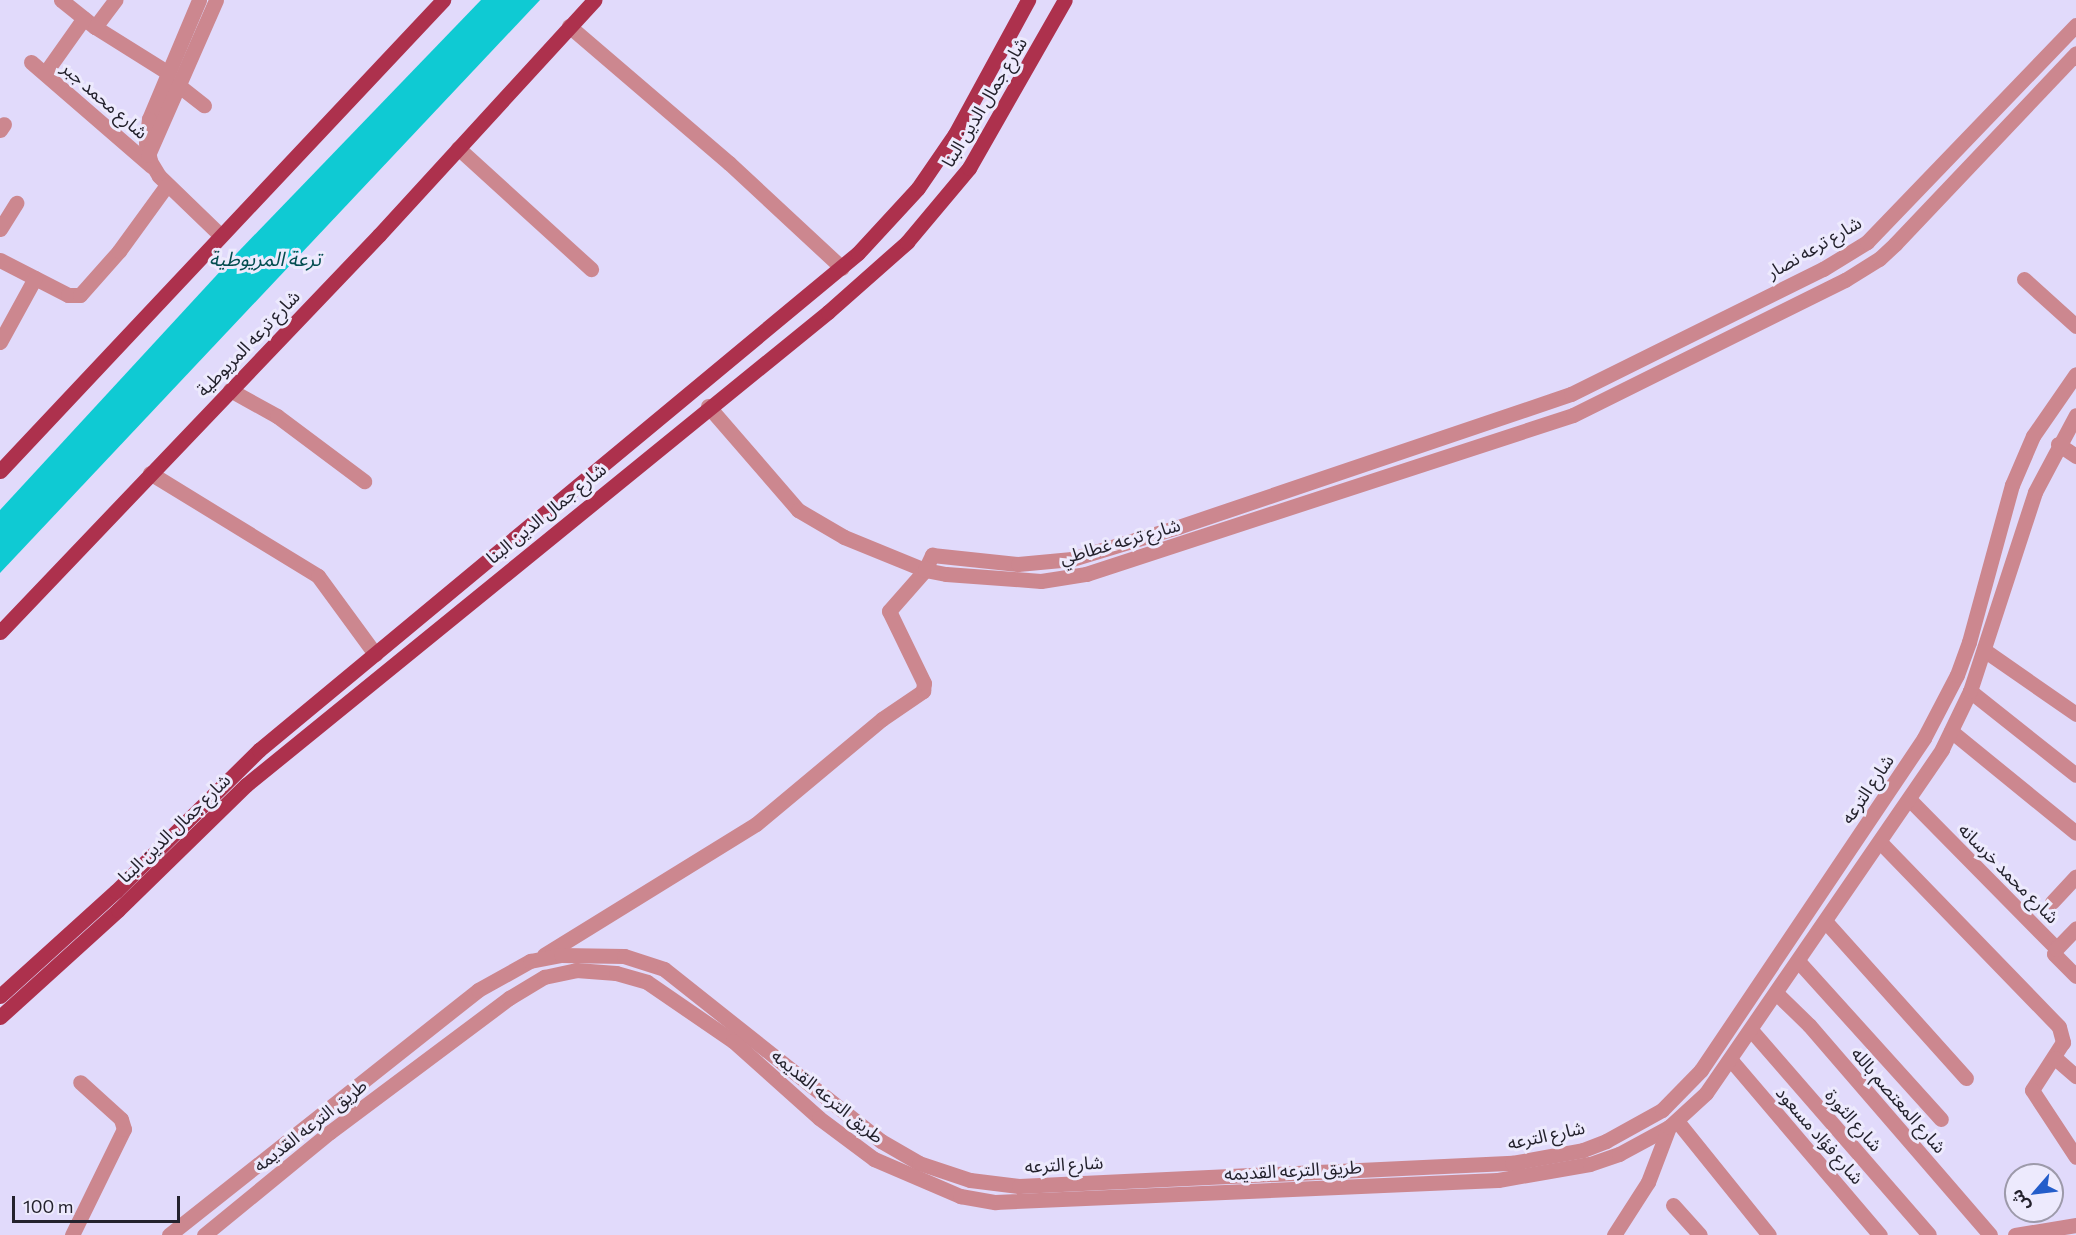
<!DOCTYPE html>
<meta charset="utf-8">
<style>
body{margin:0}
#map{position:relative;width:2076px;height:1235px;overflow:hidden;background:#e1dafb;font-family:Commissioner,"Noto Sans Arabic",sans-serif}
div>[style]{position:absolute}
.water>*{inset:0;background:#0fcad3}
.minor>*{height:15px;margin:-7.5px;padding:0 7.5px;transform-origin:7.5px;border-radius:7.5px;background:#cc878f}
.major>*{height:15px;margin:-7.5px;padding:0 7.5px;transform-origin:7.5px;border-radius:7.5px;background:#ad314d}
span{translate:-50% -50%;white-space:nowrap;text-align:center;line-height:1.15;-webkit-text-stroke:6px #edeafd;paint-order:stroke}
.street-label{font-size:18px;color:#24222d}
.water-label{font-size:20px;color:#044d50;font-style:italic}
.north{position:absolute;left:2004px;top:1163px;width:60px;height:60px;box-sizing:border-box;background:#edeafd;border:2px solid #9d9aaa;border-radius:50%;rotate:242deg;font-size:16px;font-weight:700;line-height:24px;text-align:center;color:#24222d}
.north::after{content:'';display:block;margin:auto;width:21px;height:27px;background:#245dca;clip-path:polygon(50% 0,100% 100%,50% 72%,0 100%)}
.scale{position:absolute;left:12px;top:1196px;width:168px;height:27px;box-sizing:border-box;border:3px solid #24222d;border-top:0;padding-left:8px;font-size:18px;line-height:21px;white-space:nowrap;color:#24222d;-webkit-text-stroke:4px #edeafd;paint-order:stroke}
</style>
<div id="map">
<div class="water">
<div style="clip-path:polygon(481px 0,540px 0,0 573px,0 510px,238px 252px)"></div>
</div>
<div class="minor">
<div style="left:61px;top:0;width:43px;rotate:38.5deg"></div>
<div style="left:95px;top:27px;width:85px;rotate:32deg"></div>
<div style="left:199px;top:0;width:129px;rotate:112.8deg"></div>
<div style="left:149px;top:119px;width:24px;rotate:97deg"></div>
<div style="left:146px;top:143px;width:18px;rotate:77deg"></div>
<div style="left:150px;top:161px;width:17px;rotate:59deg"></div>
<div style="left:159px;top:176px;width:83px;rotate:44deg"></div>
<div style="left:569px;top:26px;width:211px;rotate:40.6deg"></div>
<div style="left:729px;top:163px;width:154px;rotate:42.9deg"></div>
<div style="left:95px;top:27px;width:34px;rotate:-53deg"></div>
<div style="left:31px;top:62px;width:159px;rotate:40.9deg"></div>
<div style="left:45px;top:73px;width:67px;rotate:-54.7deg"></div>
<div style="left:178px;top:85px;width:33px;rotate:38deg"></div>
<div style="left:0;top:130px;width:7px;rotate:-56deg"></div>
<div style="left:458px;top:148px;width:180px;rotate:42.3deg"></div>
<div style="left:148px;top:155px;width:169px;rotate:-66.3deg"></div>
<div style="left:0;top:229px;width:31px;rotate:-58deg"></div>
<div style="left:0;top:260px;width:76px;rotate:27.2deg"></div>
<div style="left:68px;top:295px;width:12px"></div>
<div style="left:80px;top:295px;width:59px;rotate:-48.4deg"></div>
<div style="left:119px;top:251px;width:82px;rotate:-54deg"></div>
<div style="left:2024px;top:279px;width:70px;rotate:42.1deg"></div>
<div style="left:0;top:342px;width:73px;rotate:-61.3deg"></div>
<div style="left:230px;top:390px;width:54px;rotate:29deg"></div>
<div style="left:277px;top:416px;width:109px;rotate:36.8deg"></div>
<div style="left:708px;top:406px;width:138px;rotate:49.1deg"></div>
<div style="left:798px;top:510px;width:53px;rotate:30.4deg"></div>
<div style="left:844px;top:537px;width:87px;rotate:22.2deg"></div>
<div style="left:925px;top:570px;width:21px;rotate:11deg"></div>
<div style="left:946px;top:574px;width:95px;rotate:4.2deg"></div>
<div style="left:1041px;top:581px;width:46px;rotate:-8.8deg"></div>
<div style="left:1086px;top:574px;width:512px;rotate:-18.08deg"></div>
<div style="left:1573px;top:415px;width:304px;rotate:-26.4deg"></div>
<div style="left:1845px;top:280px;width:40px;rotate:-32deg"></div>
<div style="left:1879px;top:259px;width:22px;rotate:-43deg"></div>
<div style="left:1895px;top:244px;width:263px;rotate:-46.5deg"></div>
<div style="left:2058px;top:444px;width:22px;rotate:34deg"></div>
<div style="left:150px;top:473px;width:197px;rotate:31.5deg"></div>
<div style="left:318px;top:576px;width:97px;rotate:53.8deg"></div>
<div style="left:1984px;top:650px;width:112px;rotate:34.8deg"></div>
<div style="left:1970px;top:691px;width:135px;rotate:38.4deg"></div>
<div style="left:1951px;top:731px;width:161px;rotate:39.2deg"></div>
<div style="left:1909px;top:799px;width:209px;rotate:45.4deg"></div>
<div style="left:2056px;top:948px;width:6px;rotate:108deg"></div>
<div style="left:2054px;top:954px;width:31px;rotate:45deg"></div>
<div style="left:1880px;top:842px;width:257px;rotate:45.9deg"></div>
<div style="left:2059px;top:1027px;width:16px;rotate:75deg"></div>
<div style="left:2063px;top:1042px;width:57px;rotate:122.9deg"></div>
<div style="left:2032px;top:1090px;width:80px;rotate:56.7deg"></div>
<div style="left:2052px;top:902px;width:35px;rotate:-47deg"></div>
<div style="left:1825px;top:921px;width:211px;rotate:48.1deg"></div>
<div style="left:2056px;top:949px;width:29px;rotate:-46deg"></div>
<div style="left:544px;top:955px;width:249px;rotate:-31.7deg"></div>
<div style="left:756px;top:824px;width:164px;rotate:-39.8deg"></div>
<div style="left:882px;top:719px;width:50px;rotate:-34.3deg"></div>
<div style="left:923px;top:691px;width:8px;rotate:-83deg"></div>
<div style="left:924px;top:683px;width:80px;rotate:-115.9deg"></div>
<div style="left:889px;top:611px;width:55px;rotate:-48.7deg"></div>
<div style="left:925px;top:570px;width:17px;rotate:-65deg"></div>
<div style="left:932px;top:555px;width:86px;rotate:6deg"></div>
<div style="left:1018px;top:564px;width:54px;rotate:-5.3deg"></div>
<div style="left:1072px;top:559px;width:111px;rotate:-16.8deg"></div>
<div style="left:1178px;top:527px;width:415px;rotate:-18.7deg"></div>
<div style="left:1571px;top:394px;width:281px;rotate:-26.4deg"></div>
<div style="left:1823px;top:269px;width:52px;rotate:-31.5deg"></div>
<div style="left:1867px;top:242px;width:301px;rotate:-46.1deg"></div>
<div style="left:1798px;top:961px;width:213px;rotate:47.9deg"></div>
<div style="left:1776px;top:993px;width:46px;rotate:44.1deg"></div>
<div style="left:1809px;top:1025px;width:277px;rotate:49.2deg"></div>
<div style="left:1751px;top:1030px;width:271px;rotate:49deg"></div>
<div style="left:2055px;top:1058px;width:28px;rotate:41deg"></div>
<div style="left:1730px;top:1059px;width:231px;rotate:49.6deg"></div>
<div style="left:1677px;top:1121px;width:146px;rotate:51.1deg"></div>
<div style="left:1673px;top:1205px;width:40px;rotate:48deg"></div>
<div style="left:72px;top:1235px;width:118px;rotate:-63.9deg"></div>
<div style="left:124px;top:1129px;width:10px;rotate:-107deg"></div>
<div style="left:121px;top:1119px;width:55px;rotate:-137.9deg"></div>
<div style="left:169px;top:1235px;width:394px;rotate:-38.4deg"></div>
<div style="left:478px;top:990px;width:60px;rotate:-29.1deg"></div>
<div style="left:530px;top:961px;width:32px;rotate:-11deg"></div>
<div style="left:561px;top:955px;width:63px;rotate:0.9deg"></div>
<div style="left:624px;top:956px;width:42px;rotate:18deg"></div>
<div style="left:664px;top:969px;width:277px;rotate:38.4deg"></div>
<div style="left:881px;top:1141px;width:44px;rotate:30.1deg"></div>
<div style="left:919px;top:1163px;width:54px;rotate:18.4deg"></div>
<div style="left:970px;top:1180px;width:49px;rotate:7deg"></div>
<div style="left:1019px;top:1186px;width:494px;rotate:-2.7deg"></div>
<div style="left:1512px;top:1163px;width:72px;rotate:-10.4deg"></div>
<div style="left:1583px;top:1150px;width:25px;rotate:-21deg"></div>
<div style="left:1606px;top:1141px;width:64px;rotate:-29deg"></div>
<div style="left:1662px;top:1110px;width:56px;rotate:-45.7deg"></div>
<div style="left:1701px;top:1070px;width:400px;rotate:-56.1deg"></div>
<div style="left:1924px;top:738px;width:71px;rotate:-62.4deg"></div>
<div style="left:1957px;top:675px;width:35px;rotate:-70deg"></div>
<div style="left:1969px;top:642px;width:163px;rotate:-74.7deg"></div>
<div style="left:2012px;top:485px;width:53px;rotate:-66.8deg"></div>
<div style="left:2033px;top:436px;width:75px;rotate:-55.3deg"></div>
<div style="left:204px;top:1235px;width:163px;rotate:-39.3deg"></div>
<div style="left:330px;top:1132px;width:224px;rotate:-36.8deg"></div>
<div style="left:509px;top:998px;width:41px;rotate:-31deg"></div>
<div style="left:544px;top:977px;width:33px;rotate:-12deg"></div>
<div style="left:576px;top:970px;width:40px;rotate:4.3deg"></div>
<div style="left:616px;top:973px;width:32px;rotate:16deg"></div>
<div style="left:647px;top:982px;width:104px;rotate:34.5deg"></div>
<div style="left:733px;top:1041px;width:115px;rotate:41.8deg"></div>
<div style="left:819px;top:1118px;width:69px;rotate:36.7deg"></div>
<div style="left:874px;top:1159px;width:94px;rotate:23.3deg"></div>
<div style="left:960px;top:1196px;width:36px;rotate:10deg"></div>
<div style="left:995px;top:1202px;width:503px;rotate:-2.5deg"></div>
<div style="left:1498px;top:1180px;width:93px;rotate:-9.9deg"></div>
<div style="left:1590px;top:1164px;width:31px;rotate:-19deg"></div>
<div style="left:1619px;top:1154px;width:57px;rotate:-28.4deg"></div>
<div style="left:1614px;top:1235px;width:63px;rotate:-57.3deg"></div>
<div style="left:1648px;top:1182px;width:59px;rotate:-69.1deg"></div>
<div style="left:1669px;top:1127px;width:50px;rotate:-42.6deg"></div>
<div style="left:1706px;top:1093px;width:417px;rotate:-55.5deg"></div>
<div style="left:1942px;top:749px;width:64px;rotate:-64.2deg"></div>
<div style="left:1970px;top:691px;width:209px;rotate:-71.9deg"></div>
<div style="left:2035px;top:492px;width:87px;rotate:-62deg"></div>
<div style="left:2015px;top:1235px;width:62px;rotate:-9.3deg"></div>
</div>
<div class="major">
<div style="left:0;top:471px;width:647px;rotate:-46.75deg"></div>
<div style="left:0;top:632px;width:549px;rotate:-46.33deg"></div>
<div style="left:379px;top:235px;width:319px;rotate:-47.5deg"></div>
<div style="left:0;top:996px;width:156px;rotate:-42.2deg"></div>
<div style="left:116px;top:891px;width:201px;rotate:-44.6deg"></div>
<div style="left:259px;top:750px;width:778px;rotate:-39.68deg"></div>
<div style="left:858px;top:253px;width:88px;rotate:-47.3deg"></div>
<div style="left:918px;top:188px;width:65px;rotate:-55.6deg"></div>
<div style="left:955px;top:134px;width:153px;rotate:-61.4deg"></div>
<div style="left:0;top:1017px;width:159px;rotate:-42.2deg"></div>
<div style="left:118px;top:910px;width:179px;rotate:-44.3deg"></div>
<div style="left:246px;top:785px;width:750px;rotate:-39.1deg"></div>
<div style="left:828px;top:312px;width:106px;rotate:-41.5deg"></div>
<div style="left:907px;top:242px;width:97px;rotate:-50deg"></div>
<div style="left:969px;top:168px;width:193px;rotate:-60.3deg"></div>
</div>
<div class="street-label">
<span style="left:105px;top:100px;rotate:41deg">شارع محمد جبر</span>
<span style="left:984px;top:102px;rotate:-59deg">شارع جمال الدين البنا</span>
<span style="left:1814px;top:247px;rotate:-30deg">شارع ترعه نصار</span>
<span style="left:248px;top:343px;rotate:-46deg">شارع ترعه المريوطية</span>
<span style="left:546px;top:513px;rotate:-39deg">شارع جمال الدين البنا</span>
<span style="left:1120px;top:541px;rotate:-16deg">شارع ترعه غطاطي</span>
<span style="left:1867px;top:789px;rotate:-56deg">شارع الترعه</span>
<span style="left:174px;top:828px;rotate:-44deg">شارع جمال الدين البنا</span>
<span style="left:2009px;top:873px;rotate:45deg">شارع محمد خرسانه</span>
<span style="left:828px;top:1096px;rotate:39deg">طريق الترعه القديمه</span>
<span style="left:1899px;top:1100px;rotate:49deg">شارع المعتصم بالله</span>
<span style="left:1854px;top:1120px;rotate:49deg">شارع الثورة</span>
<span style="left:310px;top:1125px;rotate:-38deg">طريق الترعه القديمه</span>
<span style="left:1546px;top:1135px;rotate:-12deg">شارع الترعه</span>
<span style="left:1820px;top:1135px;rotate:49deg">شارع فؤاد مسعود</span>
<span style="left:1064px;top:1164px;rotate:-3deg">شارع الترعه</span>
<span style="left:1293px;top:1170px;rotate:-3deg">طريق الترعه القديمه</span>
</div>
<div class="water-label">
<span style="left:265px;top:258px">ترعة المريوطية</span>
</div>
<div class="north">ش</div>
<div class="scale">100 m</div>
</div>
